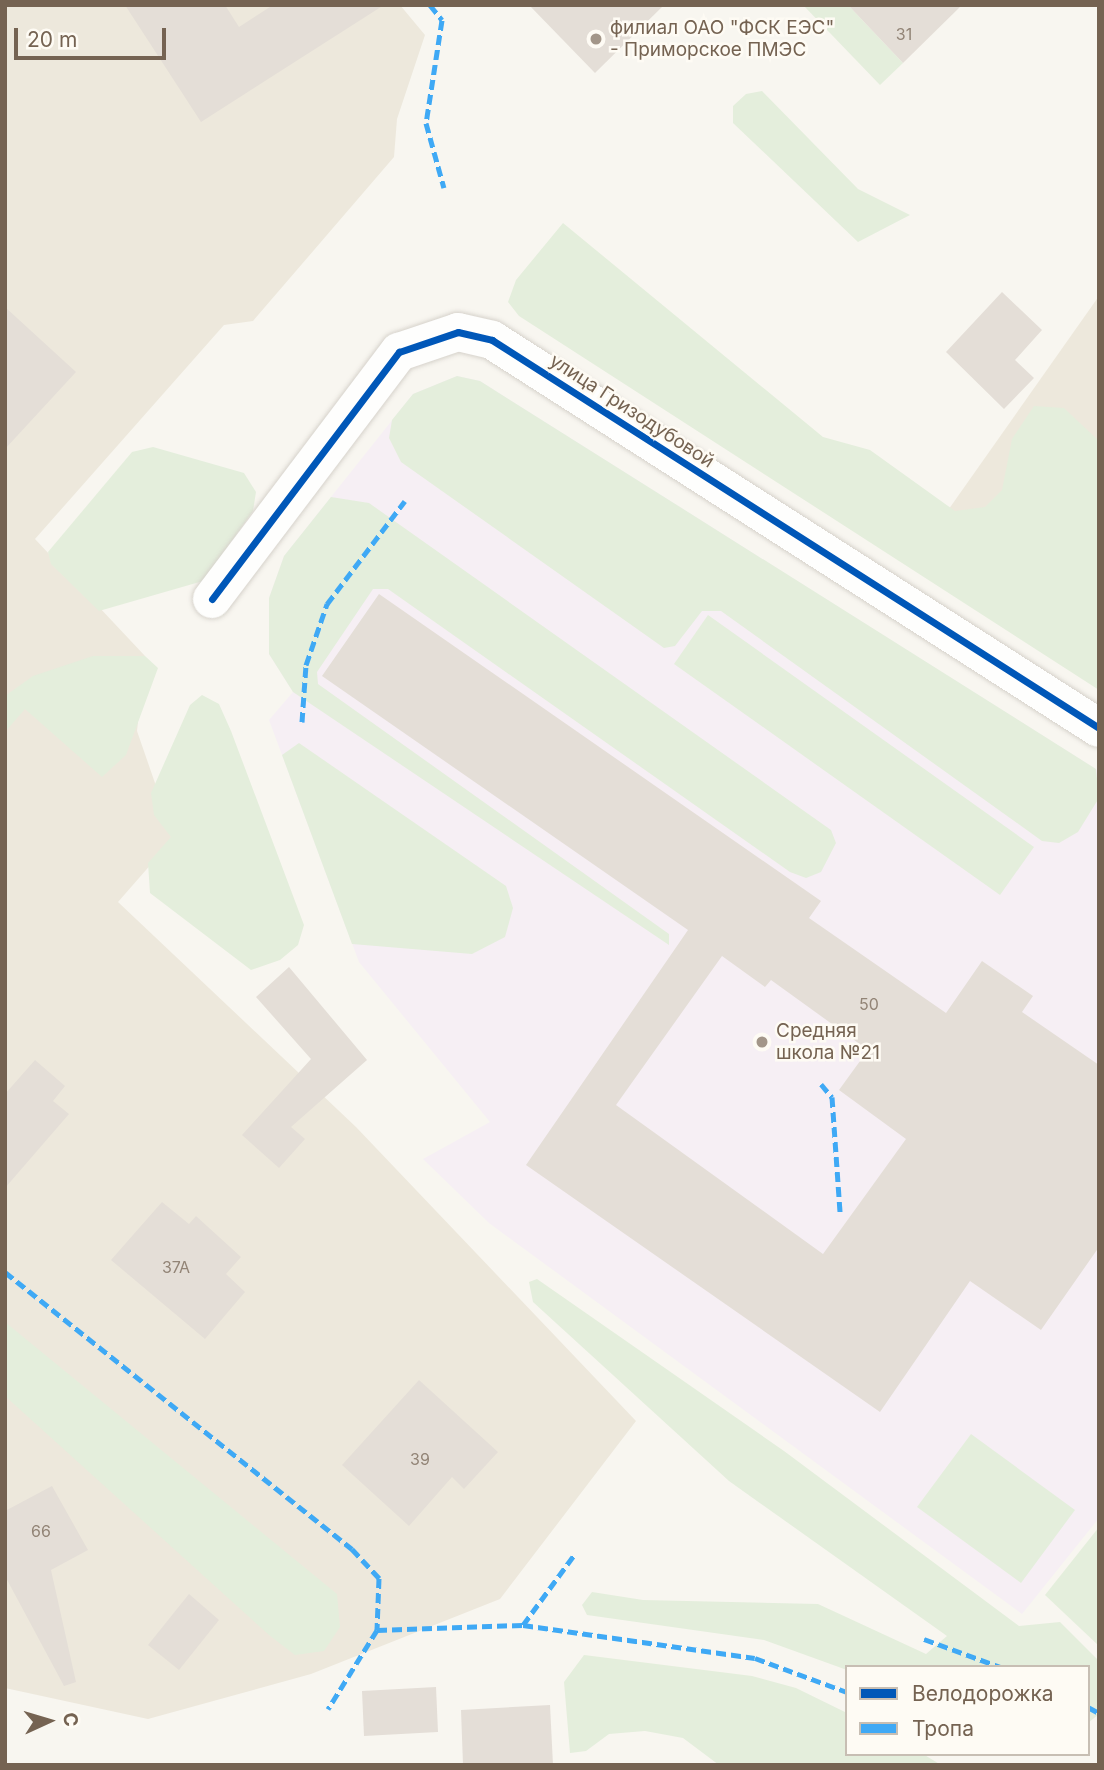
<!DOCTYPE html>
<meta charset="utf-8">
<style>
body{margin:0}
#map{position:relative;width:1104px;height:1770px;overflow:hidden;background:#f8f6f0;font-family:Inter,sans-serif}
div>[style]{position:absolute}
.residential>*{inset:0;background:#ede8dc}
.education>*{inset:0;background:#f6eff4}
.green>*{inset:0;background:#e4eedc}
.building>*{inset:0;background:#e4ded7}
.roads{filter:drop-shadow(0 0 2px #d6d2cb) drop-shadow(0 0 2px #d6d2cb)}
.minor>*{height:38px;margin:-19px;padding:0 19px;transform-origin:19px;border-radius:19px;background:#fefefd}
.quiet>*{height:5px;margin-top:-2.5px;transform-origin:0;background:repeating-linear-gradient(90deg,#3fa9f5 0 10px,transparent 0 15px)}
.cycleway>*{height:7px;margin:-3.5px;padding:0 3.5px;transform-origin:3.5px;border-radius:3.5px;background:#0057b8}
.dots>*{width:19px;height:19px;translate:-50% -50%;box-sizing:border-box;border:4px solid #fefbf4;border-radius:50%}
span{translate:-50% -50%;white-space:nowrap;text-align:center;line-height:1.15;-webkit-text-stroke:5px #fefbf4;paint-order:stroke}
.number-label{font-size:16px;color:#928476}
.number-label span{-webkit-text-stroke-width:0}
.poi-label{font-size:19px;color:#756352}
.left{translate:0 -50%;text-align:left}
.street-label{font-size:19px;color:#756352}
.frame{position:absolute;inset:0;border:7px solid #756352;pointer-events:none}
.legend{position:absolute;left:845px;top:1665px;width:245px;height:91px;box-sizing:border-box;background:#fefbf4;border:2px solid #c7beb3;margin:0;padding:9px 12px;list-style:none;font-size:21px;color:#756352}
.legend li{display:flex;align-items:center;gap:14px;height:35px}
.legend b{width:35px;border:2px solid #c7beb3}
.north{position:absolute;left:14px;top:1686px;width:70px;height:70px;-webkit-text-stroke:5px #fefbf4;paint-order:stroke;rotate:86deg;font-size:19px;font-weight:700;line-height:28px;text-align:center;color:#756352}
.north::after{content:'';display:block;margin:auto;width:24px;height:32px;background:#756352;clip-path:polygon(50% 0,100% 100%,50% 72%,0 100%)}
.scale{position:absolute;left:14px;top:28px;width:152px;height:32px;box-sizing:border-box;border:4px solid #756352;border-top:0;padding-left:9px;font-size:21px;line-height:24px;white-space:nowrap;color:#756352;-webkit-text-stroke:5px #fefbf4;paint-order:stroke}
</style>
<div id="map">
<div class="residential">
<div style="clip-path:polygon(5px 5px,400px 5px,425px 35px,397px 119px,394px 157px,253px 321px,224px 325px,35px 539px,145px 656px,137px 731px,174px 838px,118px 902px,356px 1127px,636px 1421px,500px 1599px,311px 1674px,148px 1719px,5px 1688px)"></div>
<div style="clip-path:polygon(1099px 296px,1099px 636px,939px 523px)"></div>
</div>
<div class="education">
<div style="clip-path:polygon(457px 376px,480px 381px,1099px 771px,1099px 1518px,1022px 1614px,489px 1223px,423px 1159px,490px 1122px,359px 962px,269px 720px,293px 692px,269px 654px,269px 598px,284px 556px,413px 394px)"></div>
</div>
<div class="green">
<div style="clip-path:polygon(803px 5px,848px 5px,903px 63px,880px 85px)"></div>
<div style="clip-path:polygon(762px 91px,858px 189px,910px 215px,858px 242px,733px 123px,733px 106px,746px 94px)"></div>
<div style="clip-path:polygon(563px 223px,823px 437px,870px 450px,955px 511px,985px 507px,1002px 490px,1012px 439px,1034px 406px,1064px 408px,1099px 441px,1099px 690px,519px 316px,508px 302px,516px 280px)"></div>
<div style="clip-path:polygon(457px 376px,480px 381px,1096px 769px,1099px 798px,1078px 832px,1059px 843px,1042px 841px,721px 611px,702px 611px,675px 646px,664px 648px,401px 462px,389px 438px,392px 420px,413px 394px)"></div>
<div style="clip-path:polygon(153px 447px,244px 473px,256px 492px,253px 511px,203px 581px,99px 611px,51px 564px,48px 552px,132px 452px)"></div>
<div style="clip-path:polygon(331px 497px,369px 503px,831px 830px,836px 843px,821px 872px,806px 878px,790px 872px,388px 589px,373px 589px,317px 672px,318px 684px,669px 934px,669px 945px,293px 692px,269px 654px,269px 598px,284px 556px)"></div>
<div style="clip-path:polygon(708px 615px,1034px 847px,1000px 895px,674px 664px)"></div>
<div style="clip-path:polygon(93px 656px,145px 656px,158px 668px,126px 755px,102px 777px,25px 709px,5px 732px,5px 696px,33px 676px)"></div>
<div style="clip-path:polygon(202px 695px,219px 704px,231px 731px,304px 925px,298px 945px,280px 960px,251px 970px,150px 893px,148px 863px,171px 837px,154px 815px,151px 793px,190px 705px)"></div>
<div style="clip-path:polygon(299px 743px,506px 886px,513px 908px,505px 937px,472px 954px,352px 944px,282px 755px)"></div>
<div style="clip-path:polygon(537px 1279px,784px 1451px,1019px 1626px,1060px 1622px,1099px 1661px,1099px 1714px,1088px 1723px,1088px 1667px,847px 1670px,764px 1640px,587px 1615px,582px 1605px,592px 1592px,643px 1600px,818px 1604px,926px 1654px,947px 1636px,729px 1481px,533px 1302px,529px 1282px)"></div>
<div style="clip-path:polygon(5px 1322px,337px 1594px,340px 1627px,324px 1651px,295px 1655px,269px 1635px,5px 1396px)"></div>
<div style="clip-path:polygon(971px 1434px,1075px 1510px,1021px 1583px,917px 1507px)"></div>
<div style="clip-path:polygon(1099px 1527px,1099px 1646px,1045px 1595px)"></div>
<div style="clip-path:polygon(584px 1655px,752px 1676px,796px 1688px,847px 1713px,847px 1754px,923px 1754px,941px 1765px,719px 1765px,683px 1738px,645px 1731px,609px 1734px,586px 1751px,570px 1753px,564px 1682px)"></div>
</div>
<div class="building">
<div style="clip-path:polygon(125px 5px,225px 5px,239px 27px,273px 5px,384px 5px,201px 122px)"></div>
<div style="clip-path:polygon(529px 5px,664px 5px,595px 73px)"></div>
<div style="clip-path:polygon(848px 5px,962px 5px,903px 63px)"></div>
<div style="clip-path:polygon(1002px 292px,1042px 330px,1015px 360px,1034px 378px,1004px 409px,946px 352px)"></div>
<div style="clip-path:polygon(5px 307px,76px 372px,5px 449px)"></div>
<div style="clip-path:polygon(evenodd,379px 594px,821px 901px,809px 918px,946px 1013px,982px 961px,1033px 996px,1022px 1012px,1099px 1065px,1099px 1247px,1041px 1330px,970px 1281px,880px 1412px,526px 1165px,688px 930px,322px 676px,379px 594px,722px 956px,765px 987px,771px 980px,868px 1050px,839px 1090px,906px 1139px,823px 1254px,616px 1105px,722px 956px)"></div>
<div style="clip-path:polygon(289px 967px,367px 1060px,291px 1127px,305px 1139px,279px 1168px,242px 1135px,311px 1059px,256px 997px)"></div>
<div style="clip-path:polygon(35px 1060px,65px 1086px,53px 1101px,69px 1114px,5px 1188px,5px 1094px)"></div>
<div style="clip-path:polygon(162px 1202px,189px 1224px,196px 1216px,241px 1257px,226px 1274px,245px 1292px,205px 1339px,111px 1260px)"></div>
<div style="clip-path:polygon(419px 1380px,498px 1452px,464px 1489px,452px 1477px,409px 1526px,342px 1465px)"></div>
<div style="clip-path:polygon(52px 1486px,88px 1550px,51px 1570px,76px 1682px,64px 1686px,5px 1576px,5px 1511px)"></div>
<div style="clip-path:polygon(189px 1594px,219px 1620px,179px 1670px,148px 1645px)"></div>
<div style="clip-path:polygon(436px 1687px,438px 1732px,364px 1736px,362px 1691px)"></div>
<div style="clip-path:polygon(550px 1705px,553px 1765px,463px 1765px,461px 1710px)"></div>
</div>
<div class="roads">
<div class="minor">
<div style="left:212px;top:599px;width:310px;rotate:-52.9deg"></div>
<div style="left:399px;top:352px;width:62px;rotate:-18.7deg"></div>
<div style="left:458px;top:332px;width:35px;rotate:13deg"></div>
<div style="left:492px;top:340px;width:720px;rotate:32.59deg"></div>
</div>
</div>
<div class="quiet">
<div style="left:430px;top:5px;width:19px;rotate:51deg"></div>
<div style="left:442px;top:20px;width:104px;rotate:98.8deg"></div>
<div style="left:426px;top:123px;width:67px;rotate:74.5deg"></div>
<div style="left:302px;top:722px;width:57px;rotate:-86deg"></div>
<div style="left:306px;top:665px;width:65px;rotate:-71deg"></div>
<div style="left:327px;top:604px;width:129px;rotate:-52.9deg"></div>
<div style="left:821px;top:1084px;width:17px;rotate:50deg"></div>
<div style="left:832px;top:1097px;width:115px;rotate:86deg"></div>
<div style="left:5px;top:1272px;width:444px;rotate:38.6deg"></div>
<div style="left:352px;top:1549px;width:40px;rotate:47deg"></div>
<div style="left:379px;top:1578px;width:52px;rotate:92.2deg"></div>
<div style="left:377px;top:1630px;width:93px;rotate:121.8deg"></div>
<div style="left:523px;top:1625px;width:87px;rotate:-53.9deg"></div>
<div style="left:377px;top:1630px;width:146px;rotate:-2deg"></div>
<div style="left:523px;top:1625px;width:234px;rotate:8.1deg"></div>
<div style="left:755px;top:1658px;width:98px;rotate:20.3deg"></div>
<div style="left:924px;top:1639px;width:81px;rotate:20.2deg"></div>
<div style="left:1088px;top:1707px;width:13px;rotate:29deg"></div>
</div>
<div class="cycleway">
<div style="left:212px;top:599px;width:310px;rotate:-52.9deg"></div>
<div style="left:399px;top:352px;width:62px;rotate:-18.7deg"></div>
<div style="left:458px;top:332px;width:35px;rotate:13deg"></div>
<div style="left:492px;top:340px;width:720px;rotate:32.59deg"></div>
</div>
<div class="dots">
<div style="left:596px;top:39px;background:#a39689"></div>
<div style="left:762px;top:1042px;background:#a39689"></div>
</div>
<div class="number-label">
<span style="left:904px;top:34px">31</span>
<span style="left:869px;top:1004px">50</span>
<span style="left:176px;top:1267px">37А</span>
<span style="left:420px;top:1459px">39</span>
<span style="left:41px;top:1531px">66</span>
</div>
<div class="poi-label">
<span class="left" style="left:610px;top:39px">филиал ОАО "ФСК ЕЭС"<br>- Приморское ПМЭС</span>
<span class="left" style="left:776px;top:1042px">Средняя<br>школа №21</span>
</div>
<div class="street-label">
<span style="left:632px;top:411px;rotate:33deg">улица Гризодубовой</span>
</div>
<div class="frame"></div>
<ul class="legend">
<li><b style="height:9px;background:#0057b8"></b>Велодорожка</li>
<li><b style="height:9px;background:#3fa9f5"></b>Тропа</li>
</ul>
<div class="north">С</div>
<div class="scale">20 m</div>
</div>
